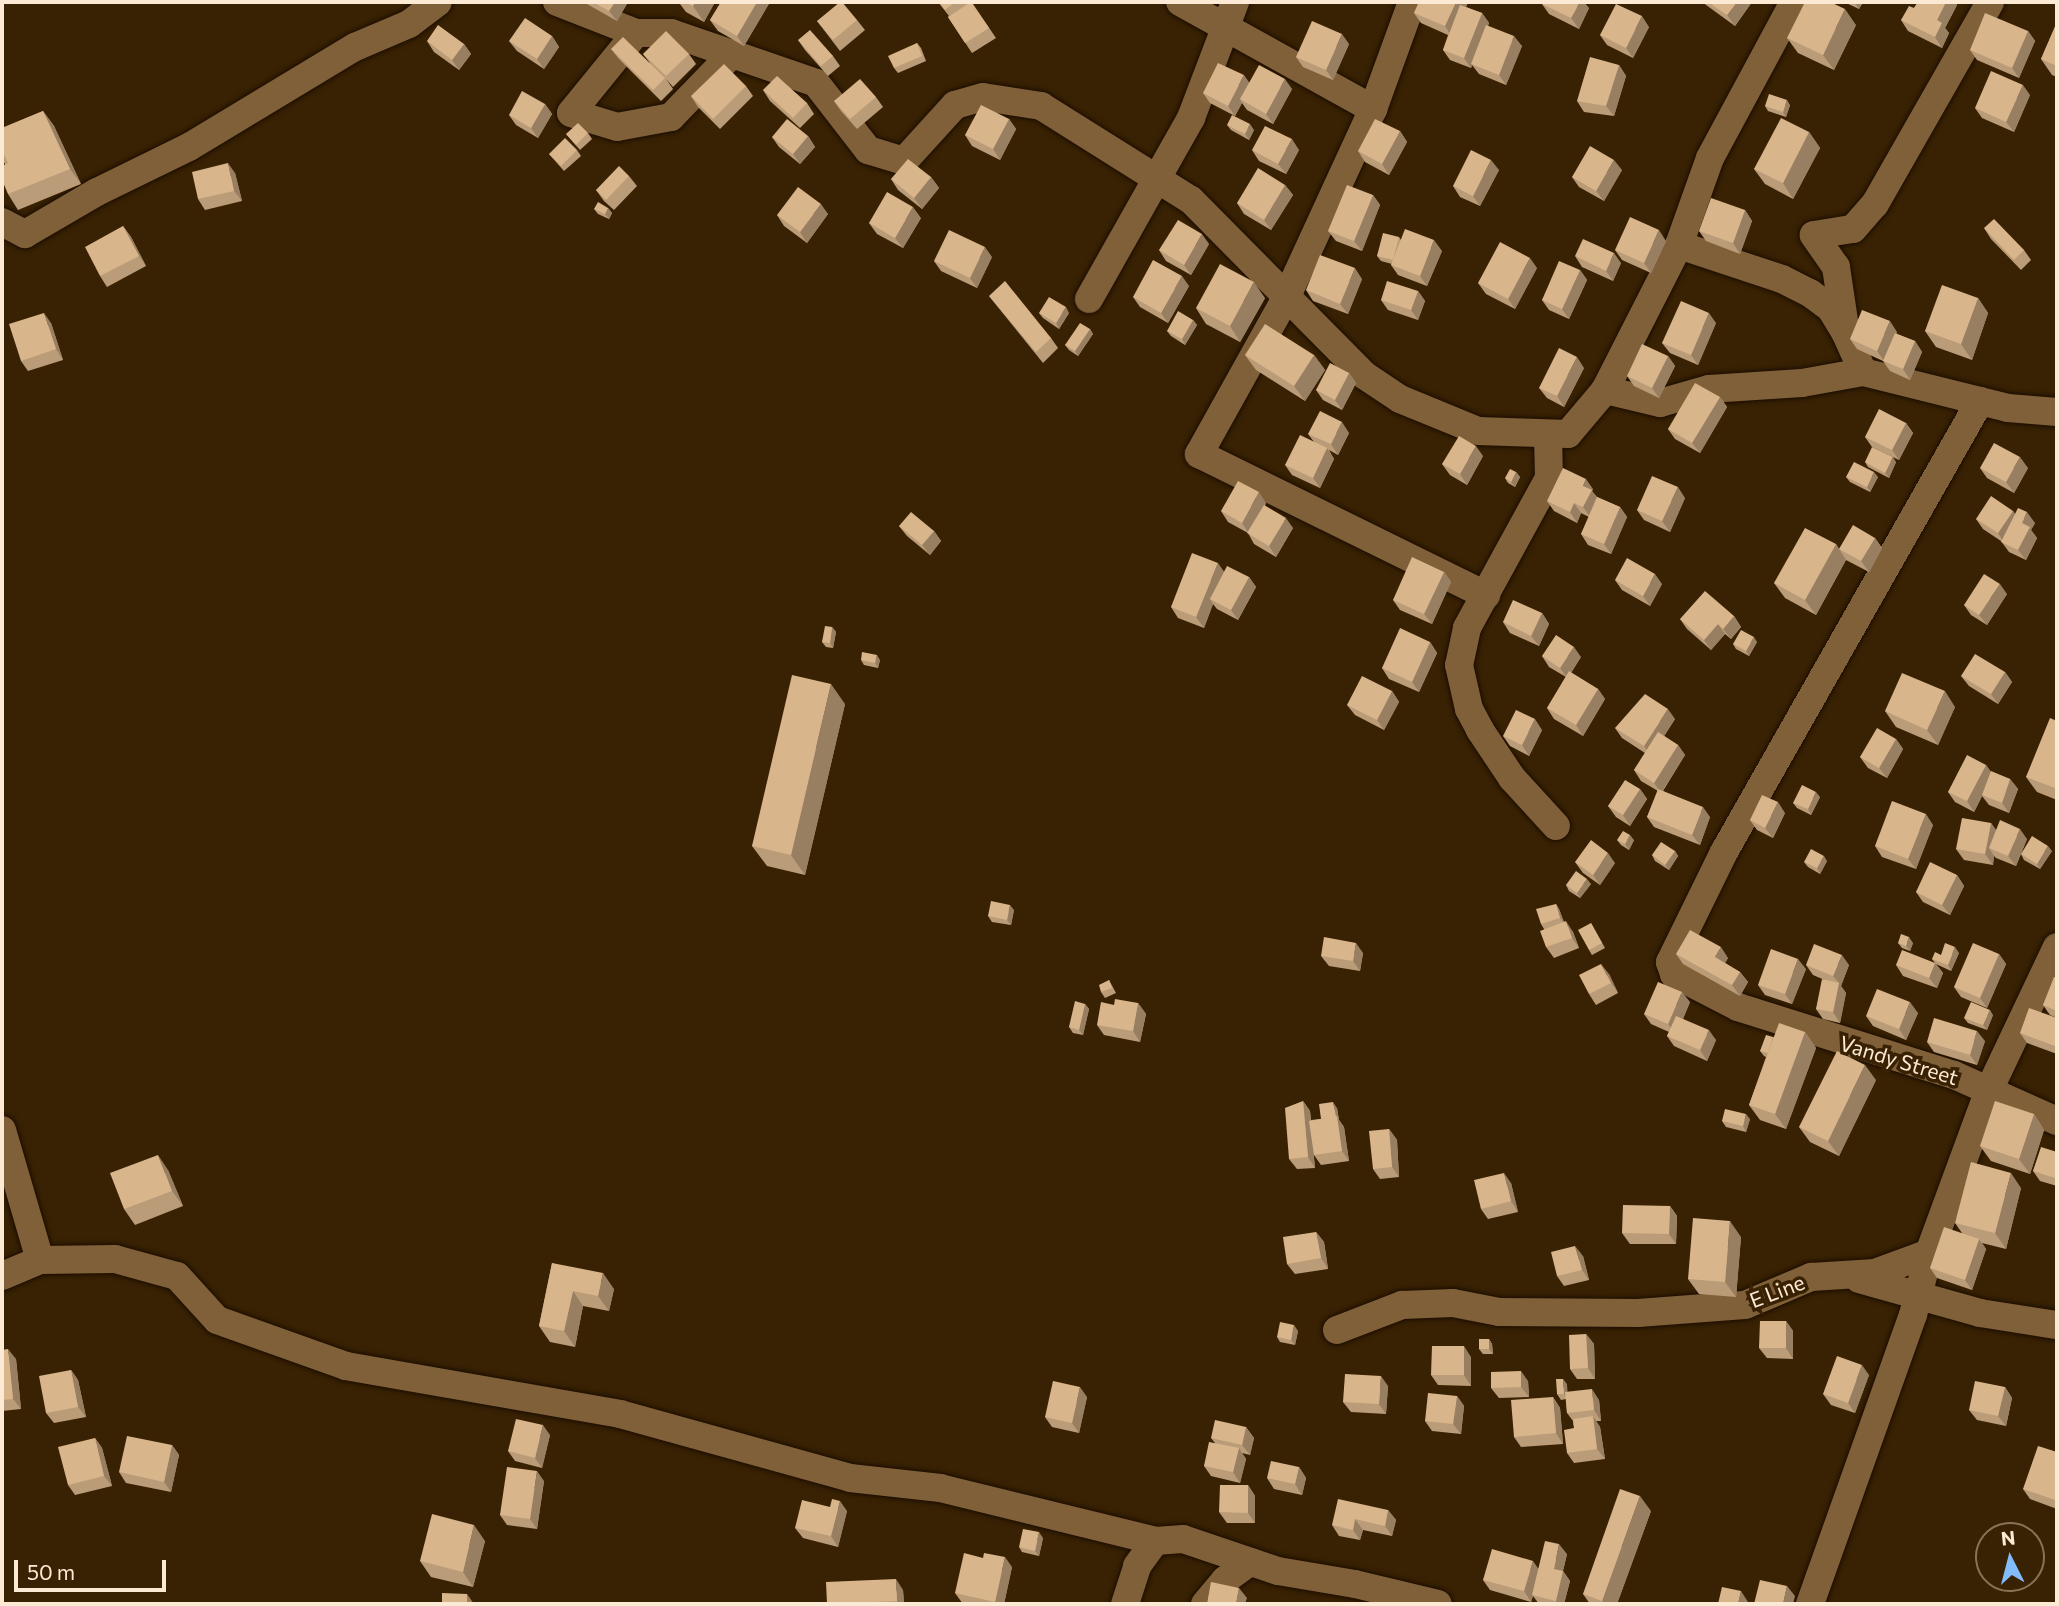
<!DOCTYPE html>
<style>
body{margin:0}
#map{position:relative;width:2059px;height:1606px;overflow:hidden;background:#382203;font-family:Commissioner,sans-serif}
div>[style]{position:absolute}
.roads{filter:drop-shadow(0 0 2px #1c0d00) drop-shadow(0 0 2px #1c0d00)}
.minor>*{height:28px;margin:-14px;padding:0 14px;transform-origin:14px;border-radius:14px;background:#806039}
.wall>*{inset:0;background:#bb9c78}
.shaded-wall>*{inset:0;background:#987f62}
.building>*{inset:0;background:#d9b58c}
span{translate:-50% -50%;white-space:nowrap;text-align:center;line-height:1.15;-webkit-text-stroke:7px #382203;paint-order:stroke}
.street-label{font-size:21px;color:#fdead5}
.frame{position:absolute;inset:0;border:4px solid #fdead5;pointer-events:none}
.north{position:absolute;left:1975px;top:1522px;width:70px;height:70px;box-sizing:border-box;background:#382203;border:2px solid #877257;border-radius:50%;rotate:354deg;font-size:19px;font-weight:700;line-height:28px;text-align:center;color:#fdead5}
.north::after{content:'';display:block;margin:auto;width:24px;height:32px;background:#82bcfa;clip-path:polygon(50% 0,100% 100%,50% 72%,0 100%)}
.scale{position:absolute;left:14px;top:1560px;width:152px;height:32px;box-sizing:border-box;border:4px solid #fdead5;border-top:0;padding-left:9px;font-size:21px;line-height:24px;white-space:nowrap;color:#fdead5;-webkit-text-stroke:5px #382203;paint-order:stroke}
</style>
<div id="map">
<div class="roads">
<div class="minor">
<div style="left:557px;top:2px;width:85px;rotate:21.4deg"></div>
<div style="left:636px;top:33px;width:35px"></div>
<div style="left:671px;top:33px;width:153px;rotate:19deg"></div>
<div style="left:816px;top:83px;width:85px;rotate:52.2deg"></div>
<div style="left:868px;top:150px;width:38px;rotate:17deg"></div>
<div style="left:904px;top:161px;width:76px;rotate:-47.7deg"></div>
<div style="left:955px;top:105px;width:29px;rotate:-16deg"></div>
<div style="left:983px;top:97px;width:59px;rotate:8.8deg"></div>
<div style="left:1041px;top:106px;width:177px;rotate:32.1deg"></div>
<div style="left:1191px;top:200px;width:246px;rotate:45.3deg"></div>
<div style="left:1364px;top:375px;width:43px;rotate:33.7deg"></div>
<div style="left:1400px;top:399px;width:84px;rotate:22.3deg"></div>
<div style="left:1478px;top:431px;width:90px;rotate:1.9deg"></div>
<div style="left:1568px;top:434px;width:57px;rotate:-49.9deg"></div>
<div style="left:1605px;top:390px;width:57px;rotate:13.3deg"></div>
<div style="left:1660px;top:403px;width:51px;rotate:-15.9deg"></div>
<div style="left:1709px;top:389px;width:93px;rotate:-3.7deg"></div>
<div style="left:1802px;top:383px;width:62px;rotate:-10.2deg"></div>
<div style="left:1863px;top:372px;width:149px;rotate:13.9deg"></div>
<div style="left:2008px;top:408px;width:49px;rotate:4.7deg"></div>
<div style="left:1180px;top:2px;width:221px;rotate:29deg"></div>
<div style="left:1412px;top:2px;width:114px;rotate:110deg"></div>
<div style="left:1373px;top:109px;width:206px;rotate:114.7deg"></div>
<div style="left:1287px;top:296px;width:181px;rotate:119.1deg"></div>
<div style="left:1199px;top:454px;width:320px;rotate:26.2deg"></div>
<div style="left:636px;top:33px;width:103px;rotate:129.1deg"></div>
<div style="left:571px;top:113px;width:48px;rotate:16.9deg"></div>
<div style="left:617px;top:127px;width:55px;rotate:-10.5deg"></div>
<div style="left:671px;top:117px;width:88px;rotate:-45.9deg"></div>
<div style="left:2px;top:222px;width:26px;rotate:28deg"></div>
<div style="left:25px;top:234px;width:83px;rotate:-30.3deg"></div>
<div style="left:97px;top:192px;width:102px;rotate:-26.1deg"></div>
<div style="left:189px;top:147px;width:194px;rotate:-31.1deg"></div>
<div style="left:355px;top:47px;width:59px;rotate:-23.1deg"></div>
<div style="left:409px;top:24px;width:36px;rotate:-37deg"></div>
<div style="left:1679px;top:245px;width:108px;rotate:18.3deg"></div>
<div style="left:1782px;top:279px;width:31px;rotate:27deg"></div>
<div style="left:1810px;top:293px;width:26px;rotate:37deg"></div>
<div style="left:1831px;top:309px;width:27px;rotate:59deg"></div>
<div style="left:1089px;top:299px;width:208px;rotate:-60.6deg"></div>
<div style="left:1191px;top:118px;width:124px;rotate:-69.2deg"></div>
<div style="left:1863px;top:372px;width:42px;rotate:-114.1deg"></div>
<div style="left:1846px;top:334px;width:68px;rotate:-98.5deg"></div>
<div style="left:1836px;top:267px;width:39px;rotate:-125deg"></div>
<div style="left:1814px;top:235px;width:39px;rotate:-9deg"></div>
<div style="left:1853px;top:229px;width:33px;rotate:-49deg"></div>
<div style="left:1875px;top:204px;width:232px;rotate:-60.3deg"></div>
<div style="left:1605px;top:390px;width:163px;rotate:-63deg"></div>
<div style="left:1679px;top:245px;width:92px;rotate:-70.4deg"></div>
<div style="left:1710px;top:158px;width:177px;rotate:-61.7deg"></div>
<div style="left:1980px;top:401px;width:519px;rotate:119.58deg"></div>
<div style="left:1724px;top:852px;width:123px;rotate:116.1deg"></div>
<div style="left:1670px;top:962px;width:13px;rotate:72deg"></div>
<div style="left:1674px;top:974px;width:72px;rotate:27.3deg"></div>
<div style="left:1738px;top:1007px;width:226px;rotate:17.5deg"></div>
<div style="left:1954px;top:1075px;width:113px;rotate:24.1deg"></div>
<div style="left:1548px;top:435px;width:43px;rotate:88.7deg"></div>
<div style="left:1549px;top:478px;width:171px;rotate:118.7deg"></div>
<div style="left:1467px;top:628px;width:38px;rotate:102deg"></div>
<div style="left:1459px;top:665px;width:45px;rotate:77.2deg"></div>
<div style="left:1469px;top:709px;width:24px;rotate:62deg"></div>
<div style="left:1480px;top:730px;width:58px;rotate:56.3deg"></div>
<div style="left:1512px;top:778px;width:65px;rotate:47.5deg"></div>
<div style="left:2px;top:1130px;width:135px;rotate:73.7deg"></div>
<div style="left:40px;top:1260px;width:75px;rotate:-0.8deg"></div>
<div style="left:115px;top:1259px;width:64px;rotate:15.3deg"></div>
<div style="left:177px;top:1276px;width:59px;rotate:47.7deg"></div>
<div style="left:217px;top:1320px;width:137px;rotate:19.6deg"></div>
<div style="left:346px;top:1366px;width:278px;rotate:9.9deg"></div>
<div style="left:620px;top:1414px;width:239px;rotate:15.5deg"></div>
<div style="left:850px;top:1478px;width:91px;rotate:6.3deg"></div>
<div style="left:940px;top:1488px;width:221px;rotate:13.8deg"></div>
<div style="left:1155px;top:1541px;width:28px;rotate:-4deg"></div>
<div style="left:1183px;top:1539px;width:100px;rotate:18.6deg"></div>
<div style="left:1278px;top:1571px;width:78px;rotate:9.6deg"></div>
<div style="left:1355px;top:1584px;width:85px;rotate:13.5deg"></div>
<div style="left:2px;top:1276px;width:41px;rotate:-22.8deg"></div>
<div style="left:1859px;top:1279px;width:126px;rotate:15.7deg"></div>
<div style="left:1980px;top:1313px;width:78px;rotate:8.9deg"></div>
<div style="left:1337px;top:1330px;width:70px;rotate:-21deg"></div>
<div style="left:1402px;top:1305px;width:51px;rotate:-2.2deg"></div>
<div style="left:1453px;top:1303px;width:47px;rotate:11.1deg"></div>
<div style="left:1499px;top:1312px;width:139px;rotate:0.4deg"></div>
<div style="left:1638px;top:1313px;width:107px;rotate:-4.3deg"></div>
<div style="left:1745px;top:1305px;width:72px;rotate:-23deg"></div>
<div style="left:1811px;top:1277px;width:64px;rotate:-3.6deg"></div>
<div style="left:1875px;top:1273px;width:58px;rotate:-20.3deg"></div>
<div style="left:1929px;top:1253px;width:174px;rotate:-69.8deg"></div>
<div style="left:1989px;top:1090px;width:158px;rotate:-64.6deg"></div>
<div style="left:1125px;top:1604px;width:40px;rotate:-72deg"></div>
<div style="left:1137px;top:1566px;width:31px;rotate:-54deg"></div>
<div style="left:1205px;top:1604px;width:31px;rotate:-50deg"></div>
<div style="left:1225px;top:1580px;width:31px;rotate:-36deg"></div>
<div style="left:1810px;top:1604px;width:307px;rotate:-70.4deg"></div>
<div style="left:1913px;top:1315px;width:64px;rotate:-75.5deg"></div>
</div>
</div>
<div class="wall">
<div style="clip-path:polygon(585px 2px,628px 2px,617px 21px,587px 4px)"></div>
<div style="clip-path:polygon(677px 2px,715px 2px,704px 22px,686px 12px,680px 4px)"></div>
<div style="clip-path:polygon(721px 2px,770px 2px,744px 46px,718px 31px,710px 20px)"></div>
<div style="clip-path:polygon(938px 2px,976px 2px,973px 4px,996px 38px,972px 53px,948px 17px,949px 16px)"></div>
<div style="clip-path:polygon(1419px 2px,1468px 2px,1466px 7px,1482px 13px,1489px 23px,1488px 26px,1522px 46px,1506px 85px,1479px 74px,1472px 65px,1471px 68px,1450px 60px,1443px 50px,1448px 35px,1421px 23px,1414px 13px)"></div>
<div style="clip-path:polygon(1702px 2px,1752px 2px,1735px 26px)"></div>
<div style="clip-path:polygon(1844px 2px,1863px 2px,1859px 9px)"></div>
<div style="clip-path:polygon(1918px 2px,1955px 2px,1957px 5px,1945px 28px,1949px 33px,1942px 48px,1908px 31px,1901px 20px,1914px 8px)"></div>
<div style="clip-path:polygon(1542px 4px,1589px 8px,1579px 29px,1549px 14px)"></div>
<div style="clip-path:polygon(857px 20px,865px 30px,840px 51px,817px 21px)"></div>
<div style="clip-path:polygon(2057px 22px,2057px 77px,2052px 75px,2041px 59px)"></div>
<div style="clip-path:polygon(1856px 25px,1834px 70px,1798px 53px,1787px 38px)"></div>
<div style="clip-path:polygon(1649px 27px,1633px 58px,1607px 45px,1600px 35px)"></div>
<div style="clip-path:polygon(2028px 31px,2035px 41px,2019px 78px,1977px 60px,1970px 50px)"></div>
<div style="clip-path:polygon(552px 36px,559px 47px,544px 69px,517px 51px,509px 41px)"></div>
<div style="clip-path:polygon(798px 40px,833px 56px,840px 66px,828px 76px,805px 50px)"></div>
<div style="clip-path:polygon(427px 41px,464px 44px,471px 54px,459px 70px,434px 52px)"></div>
<div style="clip-path:polygon(917px 43px,921px 48px,926px 61px,898px 73px,894px 68px)"></div>
<div style="clip-path:polygon(1349px 44px,1333px 80px,1303px 67px,1296px 57px)"></div>
<div style="clip-path:polygon(611px 49px,650px 63px,643px 54px,689px 54px,696px 64px,673px 87px,666px 79px,673px 89px,661px 101px,619px 59px)"></div>
<div style="clip-path:polygon(1619px 65px,1626px 76px,1614px 116px,1584px 112px,1577px 101px)"></div>
<div style="clip-path:polygon(1249px 83px,1292px 89px,1273px 124px,1247px 110px,1242px 103px,1235px 116px,1210px 103px,1203px 93px)"></div>
<div style="clip-path:polygon(746px 86px,753px 96px,720px 129px,698px 107px,691px 96px)"></div>
<div style="clip-path:polygon(763px 90px,807px 103px,814px 114px,800px 128px,770px 101px)"></div>
<div style="clip-path:polygon(2030px 95px,2014px 132px,1982px 118px,1975px 108px)"></div>
<div style="clip-path:polygon(876px 97px,883px 107px,857px 129px,841px 111px,834px 101px)"></div>
<div style="clip-path:polygon(545px 104px,552px 114px,538px 138px,516px 125px,509px 115px)"></div>
<div style="clip-path:polygon(1790px 105px,1786px 117px,1768px 111px,1765px 106px)"></div>
<div style="clip-path:polygon(43px 111px,54px 126px,81px 184px,18px 210px,8px 194px,5px 164px,2px 159px,2px 128px)"></div>
<div style="clip-path:polygon(1009px 119px,1016px 129px,1000px 160px,972px 146px,965px 135px)"></div>
<div style="clip-path:polygon(1227px 125px,1254px 130px,1249px 140px,1231px 130px)"></div>
<div style="clip-path:polygon(1400px 131px,1407px 142px,1389px 175px,1365px 162px,1358px 151px)"></div>
<div style="clip-path:polygon(1809px 132px,1820px 148px,1793px 199px,1765px 184px,1754px 169px)"></div>
<div style="clip-path:polygon(588px 133px,592px 139px,580px 150px,566px 134px)"></div>
<div style="clip-path:polygon(808px 136px,815px 147px,800px 164px,779px 147px,772px 137px)"></div>
<div style="clip-path:polygon(577px 150px,581px 156px,564px 171px,549px 154px)"></div>
<div style="clip-path:polygon(1252px 150px,1299px 150px,1286px 174px,1259px 161px)"></div>
<div style="clip-path:polygon(1499px 170px,1480px 206px,1460px 197px,1453px 186px)"></div>
<div style="clip-path:polygon(1622px 170px,1604px 201px,1579px 187px,1572px 177px)"></div>
<div style="clip-path:polygon(235px 173px,242px 201px,205px 210px,198px 199px)"></div>
<div style="clip-path:polygon(629px 176px,637px 186px,614px 210px,604px 201px,596px 190px)"></div>
<div style="clip-path:polygon(931px 177px,939px 188px,922px 209px,898px 190px,891px 179px)"></div>
<div style="clip-path:polygon(1285px 185px,1293px 195px,1271px 230px,1244px 214px,1237px 203px)"></div>
<div style="clip-path:polygon(1373px 195px,1380px 205px,1362px 251px,1336px 241px,1328px 231px)"></div>
<div style="clip-path:polygon(608px 208px,612px 213px,609px 219px,598px 214px,594px 209px)"></div>
<div style="clip-path:polygon(1745px 210px,1752px 221px,1740px 254px,1706px 241px,1699px 231px)"></div>
<div style="clip-path:polygon(828px 214px,807px 243px,784px 226px,777px 215px)"></div>
<div style="clip-path:polygon(921px 218px,903px 248px,877px 234px,869px 223px)"></div>
<div style="clip-path:polygon(123px 226px,131px 237px,146px 266px,107px 287px,100px 276px)"></div>
<div style="clip-path:polygon(1984px 228px,2024px 250px,2031px 260px,2021px 270px,1991px 239px)"></div>
<div style="clip-path:polygon(1399px 237px,1401px 240px,1442px 251px,1427px 286px,1398px 275px,1391px 265px,1392px 264px,1381px 261px,1377px 256px)"></div>
<div style="clip-path:polygon(1666px 241px,1651px 273px,1622px 260px,1615px 250px)"></div>
<div style="clip-path:polygon(1209px 244px,1191px 275px,1166px 261px,1159px 250px)"></div>
<div style="clip-path:polygon(1575px 256px,1621px 263px,1613px 281px,1582px 267px)"></div>
<div style="clip-path:polygon(992px 257px,977px 288px,941px 271px,934px 261px)"></div>
<div style="clip-path:polygon(1537px 268px,1515px 309px,1486px 294px,1478px 283px)"></div>
<div style="clip-path:polygon(1580px 270px,1587px 280px,1569px 319px,1549px 310px,1542px 300px)"></div>
<div style="clip-path:polygon(1362px 279px,1348px 314px,1313px 301px,1306px 290px)"></div>
<div style="clip-path:polygon(1189px 286px,1168px 323px,1140px 307px,1133px 297px)"></div>
<div style="clip-path:polygon(1418px 291px,1425px 301px,1418px 320px,1388px 310px,1381px 300px)"></div>
<div style="clip-path:polygon(989px 296px,1051px 338px,1058px 348px,1043px 363px)"></div>
<div style="clip-path:polygon(1265px 298px,1240px 342px,1206px 324px,1196px 308px)"></div>
<div style="clip-path:polygon(1978px 298px,1988px 313px,1972px 360px,1936px 347px,1925px 331px)"></div>
<div style="clip-path:polygon(1039px 313px,1069px 313px,1059px 329px,1043px 318px)"></div>
<div style="clip-path:polygon(1193px 320px,1197px 325px,1185px 345px,1171px 336px,1167px 331px)"></div>
<div style="clip-path:polygon(51px 323px,63px 360px,28px 371px,21px 361px)"></div>
<div style="clip-path:polygon(1716px 323px,1698px 365px,1670px 353px,1662px 343px)"></div>
<div style="clip-path:polygon(1090px 329px,1093px 334px,1078px 356px,1069px 350px,1065px 345px)"></div>
<div style="clip-path:polygon(1897px 332px,1896px 334px,1915px 341px,1922px 352px,1910px 380px,1890px 371px,1883px 361px,1857px 349px,1850px 339px)"></div>
<div style="clip-path:polygon(1245px 355px,1314px 355px,1325px 370px,1305px 401px,1256px 370px)"></div>
<div style="clip-path:polygon(1668px 356px,1675px 366px,1659px 398px,1634px 386px,1627px 376px)"></div>
<div style="clip-path:polygon(1584px 368px,1564px 407px,1547px 398px,1539px 388px)"></div>
<div style="clip-path:polygon(1349px 373px,1356px 383px,1342px 410px,1323px 400px,1316px 390px)"></div>
<div style="clip-path:polygon(1720px 397px,1727px 407px,1700px 453px,1675px 439px,1668px 429px)"></div>
<div style="clip-path:polygon(1906px 423px,1913px 433px,1899px 460px,1872px 447px,1865px 437px)"></div>
<div style="clip-path:polygon(1349px 433px,1338px 455px,1329px 450px,1334px 459px,1320px 488px,1292px 475px,1285px 465px,1314px 442px,1308px 434px)"></div>
<div style="clip-path:polygon(1483px 456px,1467px 485px,1450px 475px,1442px 464px)"></div>
<div style="clip-path:polygon(1865px 462px,1896px 462px,1889px 478px,1868px 467px)"></div>
<div style="clip-path:polygon(1980px 468px,2028px 468px,2014px 493px,1987px 478px)"></div>
<div style="clip-path:polygon(1516px 472px,1520px 477px,1515px 487px,1508px 483px,1505px 478px)"></div>
<div style="clip-path:polygon(1846px 477px,1878px 477px,1870px 492px,1850px 482px)"></div>
<div style="clip-path:polygon(1593px 489px,1592px 491px,1597px 497px,1620px 507px,1627px 517px,1611px 554px,1588px 545px,1581px 534px,1589px 517px,1581px 513px,1577px 523px,1554px 511px,1547px 501px)"></div>
<div style="clip-path:polygon(1685px 498px,1670px 532px,1644px 520px,1637px 510px)"></div>
<div style="clip-path:polygon(1266px 503px,1265px 506px,1293px 528px,1276px 557px,1254px 544px,1248px 533px,1228px 522px,1221px 511px)"></div>
<div style="clip-path:polygon(2013px 511px,2015px 514px,2035px 523px,2031px 530px,2037px 538px,2026px 560px,2009px 552px,2001px 541px,1983px 529px,1976px 519px)"></div>
<div style="clip-path:polygon(899px 526px,934px 531px,941px 541px,930px 555px,907px 536px)"></div>
<div style="clip-path:polygon(1875px 538px,1882px 548px,1869px 572px,1846px 560px,1816px 615px,1785px 598px,1774px 583px,1836px 544px,1839px 549px)"></div>
<div style="clip-path:polygon(1224px 572px,1249px 577px,1256px 587px,1238px 620px,1217px 609px,1213px 604px,1204px 628px,1178px 618px,1171px 607px)"></div>
<div style="clip-path:polygon(1444px 572px,1451px 582px,1432px 624px,1400px 610px,1393px 600px)"></div>
<div style="clip-path:polygon(1615px 580px,1662px 584px,1650px 606px,1622px 590px)"></div>
<div style="clip-path:polygon(2007px 594px,1987px 625px,1971px 615px,1964px 605px)"></div>
<div style="clip-path:polygon(1542px 613px,1549px 624px,1539px 646px,1510px 633px,1503px 622px)"></div>
<div style="clip-path:polygon(1734px 616px,1741px 627px,1731px 639px,1725px 634px,1711px 650px,1687px 629px,1680px 619px)"></div>
<div style="clip-path:polygon(832px 627px,836px 632px,833px 648px,826px 647px,822px 642px)"></div>
<div style="clip-path:polygon(1430px 642px,1437px 653px,1419px 692px,1389px 679px,1382px 668px)"></div>
<div style="clip-path:polygon(1757px 642px,1749px 656px,1736px 649px,1733px 644px)"></div>
<div style="clip-path:polygon(1542px 656px,1581px 657px,1571px 673px,1598px 689px,1605px 699px,1583px 736px,1554px 719px,1547px 708px,1566px 677px,1549px 667px)"></div>
<div style="clip-path:polygon(861px 660px,880px 660px,878px 668px,864px 665px)"></div>
<div style="clip-path:polygon(2005px 672px,2012px 682px,1998px 704px,1969px 686px,1961px 676px)"></div>
<div style="clip-path:polygon(1392px 691px,1399px 702px,1384px 730px,1355px 715px,1347px 705px)"></div>
<div style="clip-path:polygon(845px 704px,805px 875px,767px 866px,752px 846px)"></div>
<div style="clip-path:polygon(1955px 707px,1938px 745px,1896px 727px,1885px 711px)"></div>
<div style="clip-path:polygon(1675px 719px,1664px 736px,1678px 745px,1685px 755px,1663px 791px,1710px 817px,1700px 845px,1654px 827px,1647px 817px,1658px 791px,1641px 781px,1634px 770px,1645px 753px,1622px 738px,1615px 728px)"></div>
<div style="clip-path:polygon(2057px 721px,2057px 800px,2037px 792px,2026px 777px)"></div>
<div style="clip-path:polygon(1542px 730px,1529px 756px,1510px 746px,1503px 736px)"></div>
<div style="clip-path:polygon(1896px 739px,1903px 749px,1887px 778px,1868px 768px,1860px 757px)"></div>
<div style="clip-path:polygon(1986px 765px,1991px 772px,2010px 779px,2018px 789px,2009px 813px,1989px 805px,1982px 796px,1974px 812px,1955px 802px,1948px 792px)"></div>
<div style="clip-path:polygon(1640px 789px,1647px 799px,1630px 826px,1616px 817px,1608px 806px)"></div>
<div style="clip-path:polygon(1820px 797px,1811px 815px,1797px 808px,1793px 803px)"></div>
<div style="clip-path:polygon(1785px 813px,1773px 838px,1757px 830px,1750px 820px)"></div>
<div style="clip-path:polygon(1991px 823px,1996px 830px,2027px 839px,2016px 866px,1996px 858px,1994px 856px,1993px 865px,1964px 860px,1956px 849px)"></div>
<div style="clip-path:polygon(1933px 825px,1916px 869px,1882px 857px,1875px 846px)"></div>
<div style="clip-path:polygon(1617px 840px,1634px 840px,1629px 850px,1621px 845px)"></div>
<div style="clip-path:polygon(1675px 851px,1678px 856px,1669px 870px,1655px 861px,1652px 855px)"></div>
<div style="clip-path:polygon(2052px 851px,2040px 869px,2024px 860px,2021px 854px)"></div>
<div style="clip-path:polygon(1827px 861px,1820px 874px,1808px 867px,1804px 862px)"></div>
<div style="clip-path:polygon(1575px 862px,1615px 863px,1600px 885px,1583px 873px)"></div>
<div style="clip-path:polygon(1957px 875px,1964px 886px,1950px 915px,1923px 902px,1916px 892px)"></div>
<div style="clip-path:polygon(1591px 884px,1580px 898px,1569px 891px,1566px 885px)"></div>
<div style="clip-path:polygon(1556px 904px,1559px 909px,1564px 922px,1573px 932px,1579px 948px,1554px 958px,1546px 947px,1544px 929px,1541px 924px)"></div>
<div style="clip-path:polygon(1014px 910px,1011px 925px,992px 922px,988px 916px)"></div>
<div style="clip-path:polygon(1591px 923px,1605px 948px,1592px 955px,1589px 950px)"></div>
<div style="clip-path:polygon(1898px 943px,1913px 943px,1910px 951px,1902px 948px)"></div>
<div style="clip-path:polygon(1363px 953px,1360px 971px,1329px 966px,1321px 956px)"></div>
<div style="clip-path:polygon(1959px 953px,1951px 971px,1936px 964px,1943px 973px,1937px 988px,1903px 976px,1896px 965px,1935px 963px,1932px 959px,1941px 955px)"></div>
<div style="clip-path:polygon(1676px 954px,1728px 958px,1725px 963px,1740px 972px,1748px 982px,1740px 996px,1683px 964px)"></div>
<div style="clip-path:polygon(1999px 954px,2006px 964px,1987px 1008px,1961px 997px,1954px 987px)"></div>
<div style="clip-path:polygon(1806px 965px,1849px 965px,1841px 986px,1846px 993px,1840px 1023px,1823px 1019px,1816px 1009px,1827px 981px,1813px 975px)"></div>
<div style="clip-path:polygon(1806px 969px,1792px 1004px,1765px 995px,1758px 985px)"></div>
<div style="clip-path:polygon(1609px 974px,1618px 993px,1596px 1005px,1589px 994px)"></div>
<div style="clip-path:polygon(2057px 978px,2057px 1018px,2050px 1015px,2043px 1005px)"></div>
<div style="clip-path:polygon(1109px 980px,1116px 993px,1105px 998px,1101px 992px)"></div>
<div style="clip-path:polygon(1690px 1002px,1683px 1019px,1716px 1040px,1707px 1061px,1674px 1046px,1667px 1036px,1669px 1032px,1651px 1024px,1644px 1014px)"></div>
<div style="clip-path:polygon(1138px 1003px,1146px 1014px,1140px 1042px,1104px 1035px,1097px 1025px)"></div>
<div style="clip-path:polygon(1085px 1004px,1089px 1009px,1083px 1035px,1073px 1033px,1069px 1027px)"></div>
<div style="clip-path:polygon(1918px 1013px,1906px 1040px,1873px 1026px,1866px 1016px)"></div>
<div style="clip-path:polygon(1993px 1015px,1987px 1030px,1968px 1023px,1964px 1018px)"></div>
<div style="clip-path:polygon(2057px 1018px,2057px 1054px,2027px 1043px,2020px 1033px)"></div>
<div style="clip-path:polygon(1805px 1032px,1816px 1048px,1786px 1129px,1760px 1120px,1749px 1105px,1766px 1057px,1764px 1056px,1760px 1051px,1773px 1037px)"></div>
<div style="clip-path:polygon(1985px 1041px,1977px 1065px,1934px 1052px,1927px 1042px)"></div>
<div style="clip-path:polygon(1876px 1080px,1839px 1156px,1810px 1142px,1799px 1127px)"></div>
<div style="clip-path:polygon(1303px 1101px,1310px 1111px,1311px 1120px,1321px 1119px,1337px 1108px,1339px 1120px,1344px 1127px,1349px 1161px,1321px 1165px,1314px 1155px,1313px 1150px,1315px 1168px,1297px 1169px,1289px 1159px)"></div>
<div style="clip-path:polygon(2034px 1114px,2044px 1130px,2030px 1174px,1991px 1161px,1980px 1146px)"></div>
<div style="clip-path:polygon(1750px 1119px,1746px 1132px,1726px 1127px,1722px 1121px)"></div>
<div style="clip-path:polygon(1389px 1129px,1397px 1140px,1399px 1177px,1380px 1179px,1373px 1169px)"></div>
<div style="clip-path:polygon(2057px 1152px,2057px 1186px,2040px 1181px,2033px 1171px)"></div>
<div style="clip-path:polygon(168px 1170px,183px 1206px,135px 1225px,124px 1209px)"></div>
<div style="clip-path:polygon(1511px 1183px,1518px 1212px,1488px 1219px,1481px 1209px)"></div>
<div style="clip-path:polygon(2021px 1188px,2006px 1249px,1982px 1243px,1986px 1249px,1972px 1290px,1937px 1278px,1930px 1268px,1962px 1233px,1955px 1223px)"></div>
<div style="clip-path:polygon(1670px 1206px,1677px 1216px,1676px 1244px,1630px 1244px,1622px 1233px)"></div>
<div style="clip-path:polygon(1316px 1232px,1324px 1242px,1328px 1269px,1295px 1274px,1287px 1264px)"></div>
<div style="clip-path:polygon(1741px 1237px,1736px 1297px,1699px 1294px,1688px 1279px)"></div>
<div style="clip-path:polygon(1583px 1256px,1589px 1280px,1564px 1286px,1557px 1276px)"></div>
<div style="clip-path:polygon(552px 1263px,614px 1289px,609px 1311px,583px 1306px,575px 1347px,550px 1342px,539px 1326px)"></div>
<div style="clip-path:polygon(1786px 1321px,1793px 1331px,1793px 1359px,1767px 1358px,1759px 1348px)"></div>
<div style="clip-path:polygon(1298px 1331px,1295px 1345px,1280px 1342px,1277px 1337px)"></div>
<div style="clip-path:polygon(1586px 1334px,1594px 1344px,1595px 1379px,1577px 1379px,1570px 1369px)"></div>
<div style="clip-path:polygon(1489px 1339px,1492px 1344px,1493px 1354px,1483px 1354px,1479px 1349px)"></div>
<div style="clip-path:polygon(2px 1350px,16px 1359px,21px 1409px,2px 1411px)"></div>
<div style="clip-path:polygon(1471px 1357px,1471px 1386px,1438px 1385px,1431px 1375px)"></div>
<div style="clip-path:polygon(71px 1370px,78px 1380px,86px 1417px,54px 1423px,46px 1413px)"></div>
<div style="clip-path:polygon(1869px 1375px,1855px 1413px,1831px 1405px,1823px 1394px)"></div>
<div style="clip-path:polygon(1528px 1381px,1529px 1397px,1499px 1398px,1491px 1388px)"></div>
<div style="clip-path:polygon(1567px 1384px,1567px 1392px,1599px 1400px,1601px 1421px,1596px 1421px,1600px 1427px,1605px 1459px,1574px 1463px,1567px 1453px,1574px 1428px,1573px 1421px,1567px 1413px,1566px 1399px,1561px 1400px,1557px 1394px)"></div>
<div style="clip-path:polygon(1388px 1386px,1386px 1414px,1351px 1412px,1343px 1402px)"></div>
<div style="clip-path:polygon(2005px 1387px,2012px 1398px,2006px 1426px,1977px 1420px,1969px 1410px)"></div>
<div style="clip-path:polygon(1457px 1396px,1464px 1406px,1461px 1434px,1432px 1431px,1425px 1421px)"></div>
<div style="clip-path:polygon(1087px 1397px,1079px 1433px,1052px 1427px,1045px 1417px)"></div>
<div style="clip-path:polygon(1553px 1397px,1560px 1408px,1563px 1444px,1521px 1447px,1514px 1437px)"></div>
<div style="clip-path:polygon(1246px 1427px,1254px 1438px,1250px 1455px,1242px 1453px,1246px 1459px,1240px 1483px,1211px 1476px,1204px 1466px,1215px 1443px,1211px 1438px)"></div>
<div style="clip-path:polygon(550px 1435px,542px 1468px,515px 1461px,508px 1451px)"></div>
<div style="clip-path:polygon(95px 1438px,102px 1448px,112px 1486px,75px 1495px,68px 1485px)"></div>
<div style="clip-path:polygon(172px 1445px,179px 1455px,171px 1492px,126px 1483px,119px 1472px)"></div>
<div style="clip-path:polygon(2057px 1452px,2057px 1509px,2030px 1499px,2023px 1489px)"></div>
<div style="clip-path:polygon(1299px 1467px,1306px 1478px,1302px 1495px,1274px 1489px,1267px 1478px)"></div>
<div style="clip-path:polygon(544px 1481px,537px 1529px,507px 1525px,500px 1515px)"></div>
<div style="clip-path:polygon(1248px 1485px,1255px 1496px,1255px 1523px,1227px 1523px,1219px 1512px)"></div>
<div style="clip-path:polygon(830px 1507px,847px 1511px,838px 1547px,803px 1538px,795px 1528px)"></div>
<div style="clip-path:polygon(1388px 1510px,1396px 1520px,1392px 1536px,1363px 1530px,1360px 1540px,1339px 1536px,1332px 1525px)"></div>
<div style="clip-path:polygon(1651px 1511px,1617px 1604px,1590px 1604px,1583px 1594px)"></div>
<div style="clip-path:polygon(1043px 1538px,1039px 1556px,1022px 1552px,1019px 1547px)"></div>
<div style="clip-path:polygon(485px 1541px,473px 1587px,431px 1577px,420px 1561px)"></div>
<div style="clip-path:polygon(1567px 1554px,1563px 1571px,1570px 1581px,1564px 1604px,1539px 1604px,1533px 1596px,1531px 1602px,1490px 1590px,1483px 1580px,1538px 1569px)"></div>
<div style="clip-path:polygon(1012px 1567px,1004px 1604px,963px 1604px,955px 1593px)"></div>
<div style="clip-path:polygon(903px 1590px,904px 1604px,827px 1604px)"></div>
</div>
<div class="shaded-wall">
<div style="clip-path:polygon(615px 2px,628px 2px,617px 21px,609px 11px)"></div>
<div style="clip-path:polygon(695px 2px,715px 2px,704px 22px,693px 6px)"></div>
<div style="clip-path:polygon(757px 2px,770px 2px,744px 46px,737px 36px)"></div>
<div style="clip-path:polygon(1456px 2px,1468px 2px,1452px 37px,1445px 26px)"></div>
<div style="clip-path:polygon(1580px 2px,1584px 2px,1589px 8px,1579px 29px,1571px 18px)"></div>
<div style="clip-path:polygon(1737px 2px,1752px 2px,1735px 26px,1727px 15px)"></div>
<div style="clip-path:polygon(1854px 2px,1863px 2px,1859px 9px)"></div>
<div style="clip-path:polygon(1946px 2px,1955px 2px,1957px 5px,1945px 28px,1949px 33px,1942px 48px,1935px 37px,1937px 20px)"></div>
<div style="clip-path:polygon(1845px 9px,1856px 25px,1834px 70px,1823px 55px)"></div>
<div style="clip-path:polygon(1482px 13px,1489px 23px,1471px 68px,1464px 58px)"></div>
<div style="clip-path:polygon(1642px 16px,1649px 27px,1633px 58px,1626px 48px)"></div>
<div style="clip-path:polygon(2028px 31px,2035px 41px,2019px 78px,2012px 68px)"></div>
<div style="clip-path:polygon(1342px 34px,1349px 44px,1333px 80px,1326px 70px)"></div>
<div style="clip-path:polygon(552px 36px,559px 47px,544px 69px,537px 59px)"></div>
<div style="clip-path:polygon(1514px 36px,1522px 46px,1506px 85px,1499px 75px)"></div>
<div style="clip-path:polygon(464px 44px,471px 54px,459px 70px,452px 60px)"></div>
<div style="clip-path:polygon(1619px 65px,1626px 76px,1614px 116px,1606px 106px)"></div>
<div style="clip-path:polygon(1244px 75px,1251px 85px,1240px 99px,1242px 103px,1235px 116px,1228px 106px)"></div>
<div style="clip-path:polygon(1285px 79px,1292px 89px,1273px 124px,1266px 114px)"></div>
<div style="clip-path:polygon(2023px 85px,2030px 95px,2014px 132px,2006px 122px)"></div>
<div style="clip-path:polygon(1787px 100px,1790px 105px,1786px 117px,1783px 112px)"></div>
<div style="clip-path:polygon(545px 104px,552px 114px,538px 138px,531px 128px)"></div>
<div style="clip-path:polygon(43px 111px,54px 126px,81px 184px,70px 169px)"></div>
<div style="clip-path:polygon(1009px 119px,1016px 129px,1000px 160px,993px 149px)"></div>
<div style="clip-path:polygon(1250px 124px,1254px 130px,1249px 140px,1245px 134px)"></div>
<div style="clip-path:polygon(1400px 131px,1407px 142px,1389px 175px,1382px 164px)"></div>
<div style="clip-path:polygon(1809px 132px,1820px 148px,1793px 199px,1783px 183px)"></div>
<div style="clip-path:polygon(808px 136px,815px 147px,800px 164px,793px 154px)"></div>
<div style="clip-path:polygon(1292px 139px,1299px 150px,1286px 174px,1278px 164px)"></div>
<div style="clip-path:polygon(1491px 160px,1499px 170px,1480px 206px,1473px 196px)"></div>
<div style="clip-path:polygon(1614px 160px,1622px 170px,1604px 201px,1596px 191px)"></div>
<div style="clip-path:polygon(228px 163px,235px 173px,242px 201px,234px 191px)"></div>
<div style="clip-path:polygon(931px 177px,939px 188px,922px 209px,914px 198px)"></div>
<div style="clip-path:polygon(1285px 185px,1293px 195px,1271px 230px,1264px 220px)"></div>
<div style="clip-path:polygon(1373px 195px,1380px 205px,1362px 251px,1354px 241px)"></div>
<div style="clip-path:polygon(821px 204px,828px 214px,807px 243px,800px 232px)"></div>
<div style="clip-path:polygon(913px 207px,921px 218px,903px 248px,895px 238px)"></div>
<div style="clip-path:polygon(608px 208px,612px 213px,609px 219px,605px 214px)"></div>
<div style="clip-path:polygon(1745px 210px,1752px 221px,1740px 254px,1733px 243px)"></div>
<div style="clip-path:polygon(123px 226px,131px 237px,146px 266px,139px 256px)"></div>
<div style="clip-path:polygon(1659px 230px,1666px 241px,1651px 273px,1644px 263px)"></div>
<div style="clip-path:polygon(1202px 234px,1209px 244px,1191px 275px,1184px 265px)"></div>
<div style="clip-path:polygon(1434px 240px,1442px 251px,1427px 286px,1420px 276px)"></div>
<div style="clip-path:polygon(985px 247px,992px 257px,977px 288px,970px 278px)"></div>
<div style="clip-path:polygon(1614px 253px,1621px 263px,1613px 281px,1606px 271px)"></div>
<div style="clip-path:polygon(1530px 258px,1537px 268px,1515px 309px,1508px 299px)"></div>
<div style="clip-path:polygon(1355px 268px,1362px 279px,1348px 314px,1340px 304px)"></div>
<div style="clip-path:polygon(1580px 270px,1587px 280px,1569px 319px,1562px 309px)"></div>
<div style="clip-path:polygon(1182px 276px,1189px 286px,1168px 323px,1161px 313px)"></div>
<div style="clip-path:polygon(1254px 282px,1265px 298px,1240px 342px,1230px 326px)"></div>
<div style="clip-path:polygon(1418px 291px,1425px 301px,1418px 320px,1411px 310px)"></div>
<div style="clip-path:polygon(1978px 298px,1988px 313px,1972px 360px,1961px 344px)"></div>
<div style="clip-path:polygon(1066px 307px,1069px 313px,1059px 329px,1056px 323px)"></div>
<div style="clip-path:polygon(44px 313px,51px 323px,63px 360px,56px 349px)"></div>
<div style="clip-path:polygon(1709px 313px,1716px 323px,1698px 365px,1691px 355px)"></div>
<div style="clip-path:polygon(1193px 320px,1197px 325px,1185px 345px,1182px 339px)"></div>
<div style="clip-path:polygon(1890px 321px,1897px 332px,1884px 361px,1877px 351px)"></div>
<div style="clip-path:polygon(1090px 329px,1093px 334px,1078px 356px,1075px 351px)"></div>
<div style="clip-path:polygon(1915px 341px,1922px 352px,1910px 380px,1903px 369px)"></div>
<div style="clip-path:polygon(1314px 355px,1325px 370px,1305px 401px,1294px 386px)"></div>
<div style="clip-path:polygon(1668px 356px,1675px 366px,1659px 398px,1652px 388px)"></div>
<div style="clip-path:polygon(1577px 357px,1584px 368px,1564px 407px,1557px 396px)"></div>
<div style="clip-path:polygon(1349px 373px,1356px 383px,1342px 410px,1335px 400px)"></div>
<div style="clip-path:polygon(1720px 397px,1727px 407px,1700px 453px,1692px 443px)"></div>
<div style="clip-path:polygon(1342px 422px,1349px 433px,1338px 455px,1331px 444px)"></div>
<div style="clip-path:polygon(1906px 423px,1913px 433px,1899px 460px,1892px 450px)"></div>
<div style="clip-path:polygon(1476px 446px,1483px 456px,1467px 485px,1460px 474px)"></div>
<div style="clip-path:polygon(1327px 448px,1334px 459px,1320px 488px,1313px 478px)"></div>
<div style="clip-path:polygon(1893px 457px,1896px 462px,1889px 478px,1885px 473px)"></div>
<div style="clip-path:polygon(2020px 457px,2028px 468px,2014px 493px,2006px 482px)"></div>
<div style="clip-path:polygon(1516px 472px,1520px 477px,1515px 487px,1511px 482px)"></div>
<div style="clip-path:polygon(1874px 472px,1878px 477px,1870px 492px,1867px 487px)"></div>
<div style="clip-path:polygon(1586px 479px,1593px 489px,1592px 491px,1599px 501px,1591px 518px,1583px 507px,1583px 486px)"></div>
<div style="clip-path:polygon(1678px 487px,1685px 498px,1670px 532px,1662px 521px)"></div>
<div style="clip-path:polygon(1259px 492px,1266px 503px,1249px 534px,1242px 523px)"></div>
<div style="clip-path:polygon(1574px 503px,1581px 513px,1577px 523px,1570px 512px)"></div>
<div style="clip-path:polygon(1620px 507px,1627px 517px,1611px 554px,1604px 544px)"></div>
<div style="clip-path:polygon(2013px 511px,2020px 521px,2005px 544px,1998px 533px)"></div>
<div style="clip-path:polygon(2027px 512px,2035px 523px,2031px 530px,2037px 538px,2026px 560px,2018px 550px,2022px 523px)"></div>
<div style="clip-path:polygon(1286px 518px,1293px 528px,1276px 557px,1269px 546px)"></div>
<div style="clip-path:polygon(934px 531px,941px 541px,930px 555px,922px 545px)"></div>
<div style="clip-path:polygon(1875px 538px,1882px 548px,1869px 572px,1861px 561px)"></div>
<div style="clip-path:polygon(1836px 544px,1846px 560px,1816px 615px,1805px 600px)"></div>
<div style="clip-path:polygon(1218px 563px,1225px 573px,1210px 599px,1213px 604px,1204px 628px,1196px 617px)"></div>
<div style="clip-path:polygon(1444px 572px,1451px 582px,1432px 624px,1424px 614px)"></div>
<div style="clip-path:polygon(1655px 574px,1662px 584px,1650px 606px,1643px 596px)"></div>
<div style="clip-path:polygon(1249px 577px,1256px 587px,1238px 620px,1231px 610px)"></div>
<div style="clip-path:polygon(2000px 584px,2007px 594px,1987px 625px,1979px 615px)"></div>
<div style="clip-path:polygon(1542px 613px,1549px 624px,1539px 646px,1531px 636px)"></div>
<div style="clip-path:polygon(1734px 616px,1741px 627px,1731px 639px,1723px 629px)"></div>
<div style="clip-path:polygon(1718px 624px,1725px 634px,1711px 650px,1704px 640px)"></div>
<div style="clip-path:polygon(832px 627px,836px 632px,833px 648px,830px 643px)"></div>
<div style="clip-path:polygon(1754px 637px,1757px 642px,1749px 656px,1746px 651px)"></div>
<div style="clip-path:polygon(1430px 642px,1437px 653px,1419px 692px,1412px 682px)"></div>
<div style="clip-path:polygon(1574px 647px,1581px 657px,1567px 678px,1560px 668px)"></div>
<div style="clip-path:polygon(877px 655px,880px 660px,878px 668px,875px 663px)"></div>
<div style="clip-path:polygon(2005px 672px,2012px 682px,1998px 704px,1991px 694px)"></div>
<div style="clip-path:polygon(831px 684px,845px 704px,805px 875px,791px 855px)"></div>
<div style="clip-path:polygon(1598px 689px,1605px 699px,1583px 736px,1576px 725px)"></div>
<div style="clip-path:polygon(1392px 691px,1399px 702px,1384px 730px,1377px 720px)"></div>
<div style="clip-path:polygon(1945px 691px,1955px 707px,1938px 745px,1927px 730px)"></div>
<div style="clip-path:polygon(1668px 709px,1675px 719px,1651px 757px,1644px 746px)"></div>
<div style="clip-path:polygon(1535px 719px,1542px 730px,1529px 756px,1522px 745px)"></div>
<div style="clip-path:polygon(1896px 739px,1903px 749px,1887px 778px,1879px 768px)"></div>
<div style="clip-path:polygon(1678px 745px,1685px 755px,1661px 793px,1654px 783px)"></div>
<div style="clip-path:polygon(1986px 765px,1993px 775px,1974px 812px,1967px 801px)"></div>
<div style="clip-path:polygon(2010px 779px,2018px 789px,2009px 813px,2002px 803px)"></div>
<div style="clip-path:polygon(1640px 789px,1647px 799px,1630px 826px,1623px 815px)"></div>
<div style="clip-path:polygon(1816px 792px,1820px 797px,1811px 815px,1808px 809px)"></div>
<div style="clip-path:polygon(1778px 802px,1785px 813px,1773px 838px,1765px 828px)"></div>
<div style="clip-path:polygon(1703px 807px,1710px 817px,1700px 845px,1692px 835px)"></div>
<div style="clip-path:polygon(1926px 814px,1933px 825px,1916px 869px,1908px 859px)"></div>
<div style="clip-path:polygon(1991px 823px,1998px 833px,1989px 848px,1994px 856px,1993px 865px,1985px 854px)"></div>
<div style="clip-path:polygon(2020px 829px,2027px 839px,2016px 866px,2008px 856px)"></div>
<div style="clip-path:polygon(1630px 835px,1634px 840px,1629px 850px,1625px 844px)"></div>
<div style="clip-path:polygon(2048px 846px,2052px 851px,2040px 869px,2037px 864px)"></div>
<div style="clip-path:polygon(1675px 851px,1678px 856px,1669px 870px,1665px 865px)"></div>
<div style="clip-path:polygon(1608px 853px,1615px 863px,1600px 885px,1593px 875px)"></div>
<div style="clip-path:polygon(1824px 856px,1827px 861px,1820px 874px,1817px 868px)"></div>
<div style="clip-path:polygon(1957px 875px,1964px 886px,1950px 915px,1942px 905px)"></div>
<div style="clip-path:polygon(1587px 879px,1591px 884px,1580px 898px,1577px 893px)"></div>
<div style="clip-path:polygon(1556px 904px,1559px 909px,1564px 923px,1560px 918px)"></div>
<div style="clip-path:polygon(1010px 905px,1014px 910px,1011px 925px,1007px 920px)"></div>
<div style="clip-path:polygon(1566px 921px,1573px 932px,1579px 948px,1572px 938px)"></div>
<div style="clip-path:polygon(1909px 937px,1913px 943px,1910px 951px,1906px 946px)"></div>
<div style="clip-path:polygon(1356px 943px,1363px 953px,1360px 971px,1353px 961px)"></div>
<div style="clip-path:polygon(1721px 947px,1728px 958px,1722px 968px,1715px 957px)"></div>
<div style="clip-path:polygon(1955px 947px,1959px 953px,1951px 971px,1948px 965px)"></div>
<div style="clip-path:polygon(1999px 954px,2006px 964px,1987px 1008px,1980px 998px)"></div>
<div style="clip-path:polygon(1842px 955px,1849px 965px,1841px 986px,1846px 993px,1840px 1023px,1833px 1012px,1839px 983px,1833px 976px)"></div>
<div style="clip-path:polygon(1798px 959px,1806px 969px,1792px 1004px,1785px 994px)"></div>
<div style="clip-path:polygon(1935px 963px,1943px 973px,1937px 988px,1929px 978px)"></div>
<div style="clip-path:polygon(1601px 964px,1609px 974px,1618px 993px,1611px 983px)"></div>
<div style="clip-path:polygon(1740px 972px,1748px 982px,1740px 996px,1732px 985px)"></div>
<div style="clip-path:polygon(1682px 992px,1690px 1002px,1676px 1035px,1668px 1024px)"></div>
<div style="clip-path:polygon(1910px 1002px,1918px 1013px,1906px 1040px,1899px 1029px)"></div>
<div style="clip-path:polygon(1138px 1003px,1146px 1014px,1140px 1042px,1133px 1031px)"></div>
<div style="clip-path:polygon(1085px 1004px,1089px 1009px,1083px 1035px,1079px 1030px)"></div>
<div style="clip-path:polygon(1990px 1010px,1993px 1015px,1987px 1030px,1983px 1025px)"></div>
<div style="clip-path:polygon(1709px 1030px,1716px 1040px,1707px 1061px,1700px 1050px)"></div>
<div style="clip-path:polygon(1977px 1031px,1985px 1041px,1977px 1065px,1970px 1055px)"></div>
<div style="clip-path:polygon(1805px 1032px,1816px 1048px,1786px 1129px,1775px 1114px)"></div>
<div style="clip-path:polygon(1865px 1065px,1876px 1080px,1839px 1156px,1828px 1141px)"></div>
<div style="clip-path:polygon(1303px 1101px,1310px 1111px,1315px 1168px,1308px 1157px)"></div>
<div style="clip-path:polygon(1333px 1102px,1337px 1108px,1339px 1120px,1344px 1127px,1349px 1161px,1342px 1151px)"></div>
<div style="clip-path:polygon(1746px 1114px,1750px 1119px,1746px 1132px,1743px 1126px)"></div>
<div style="clip-path:polygon(2034px 1114px,2044px 1130px,2030px 1174px,2019px 1159px)"></div>
<div style="clip-path:polygon(1389px 1129px,1397px 1140px,1399px 1177px,1392px 1167px)"></div>
<div style="clip-path:polygon(158px 1155px,168px 1170px,183px 1206px,172px 1191px)"></div>
<div style="clip-path:polygon(1504px 1173px,1511px 1183px,1518px 1212px,1511px 1201px)"></div>
<div style="clip-path:polygon(2011px 1173px,2021px 1188px,2006px 1249px,1995px 1233px)"></div>
<div style="clip-path:polygon(1670px 1206px,1677px 1216px,1676px 1244px,1669px 1234px)"></div>
<div style="clip-path:polygon(1730px 1221px,1741px 1237px,1736px 1297px,1725px 1282px)"></div>
<div style="clip-path:polygon(1316px 1232px,1324px 1242px,1328px 1269px,1321px 1258px)"></div>
<div style="clip-path:polygon(1979px 1239px,1986px 1249px,1972px 1290px,1965px 1280px)"></div>
<div style="clip-path:polygon(1575px 1246px,1583px 1256px,1589px 1280px,1582px 1270px)"></div>
<div style="clip-path:polygon(603px 1273px,614px 1289px,609px 1311px,598px 1296px)"></div>
<div style="clip-path:polygon(573px 1291px,583px 1306px,575px 1347px,564px 1331px)"></div>
<div style="clip-path:polygon(1786px 1321px,1793px 1331px,1793px 1359px,1786px 1348px)"></div>
<div style="clip-path:polygon(1294px 1325px,1298px 1331px,1295px 1345px,1291px 1340px)"></div>
<div style="clip-path:polygon(1586px 1334px,1594px 1344px,1595px 1379px,1588px 1368px)"></div>
<div style="clip-path:polygon(1489px 1339px,1492px 1344px,1493px 1354px,1489px 1349px)"></div>
<div style="clip-path:polygon(1464px 1346px,1471px 1357px,1471px 1386px,1464px 1375px)"></div>
<div style="clip-path:polygon(8px 1349px,16px 1359px,21px 1409px,13px 1399px)"></div>
<div style="clip-path:polygon(1862px 1365px,1869px 1375px,1855px 1413px,1848px 1403px)"></div>
<div style="clip-path:polygon(71px 1370px,78px 1380px,86px 1417px,78px 1407px)"></div>
<div style="clip-path:polygon(1521px 1371px,1528px 1381px,1529px 1397px,1521px 1387px)"></div>
<div style="clip-path:polygon(1381px 1376px,1388px 1386px,1386px 1414px,1379px 1404px)"></div>
<div style="clip-path:polygon(1563px 1379px,1567px 1384px,1568px 1399px,1564px 1394px)"></div>
<div style="clip-path:polygon(1080px 1387px,1087px 1397px,1079px 1433px,1072px 1423px)"></div>
<div style="clip-path:polygon(2005px 1387px,2012px 1398px,2006px 1426px,1998px 1416px)"></div>
<div style="clip-path:polygon(1592px 1389px,1599px 1400px,1601px 1421px,1594px 1410px)"></div>
<div style="clip-path:polygon(1457px 1396px,1464px 1406px,1461px 1434px,1453px 1424px)"></div>
<div style="clip-path:polygon(1553px 1397px,1560px 1408px,1563px 1444px,1556px 1433px)"></div>
<div style="clip-path:polygon(1593px 1416px,1600px 1427px,1605px 1459px,1597px 1449px)"></div>
<div style="clip-path:polygon(543px 1425px,550px 1435px,542px 1468px,535px 1458px)"></div>
<div style="clip-path:polygon(1246px 1427px,1254px 1438px,1250px 1455px,1242px 1445px)"></div>
<div style="clip-path:polygon(95px 1438px,102px 1448px,112px 1486px,104px 1476px)"></div>
<div style="clip-path:polygon(172px 1445px,179px 1455px,171px 1492px,164px 1482px)"></div>
<div style="clip-path:polygon(1239px 1448px,1246px 1459px,1240px 1483px,1233px 1472px)"></div>
<div style="clip-path:polygon(1299px 1467px,1306px 1478px,1302px 1495px,1295px 1484px)"></div>
<div style="clip-path:polygon(537px 1471px,544px 1481px,537px 1529px,530px 1519px)"></div>
<div style="clip-path:polygon(1248px 1485px,1255px 1496px,1255px 1523px,1248px 1513px)"></div>
<div style="clip-path:polygon(1640px 1496px,1651px 1511px,1617px 1604px,1605px 1604px,1602px 1601px)"></div>
<div style="clip-path:polygon(840px 1501px,847px 1511px,838px 1547px,831px 1536px)"></div>
<div style="clip-path:polygon(1388px 1510px,1396px 1520px,1392px 1536px,1385px 1526px)"></div>
<div style="clip-path:polygon(1355px 1519px,1363px 1530px,1360px 1540px,1353px 1530px)"></div>
<div style="clip-path:polygon(474px 1525px,485px 1541px,473px 1587px,463px 1572px)"></div>
<div style="clip-path:polygon(1039px 1532px,1043px 1538px,1039px 1556px,1035px 1551px)"></div>
<div style="clip-path:polygon(1559px 1544px,1567px 1554px,1563px 1571px,1570px 1581px,1564px 1604px,1558px 1604px,1556px 1601px,1554px 1569px)"></div>
<div style="clip-path:polygon(1005px 1557px,1012px 1567px,1004px 1604px,997px 1604px,995px 1602px)"></div>
<div style="clip-path:polygon(1533px 1561px,1540px 1571px,1531px 1602px,1524px 1591px)"></div>
<div style="clip-path:polygon(896px 1579px,903px 1590px,904px 1604px,899px 1604px,897px 1601px)"></div>
<div style="clip-path:polygon(1787px 1586px,1795px 1596px,1793px 1604px,1783px 1604px)"></div>
<div style="clip-path:polygon(1239px 1588px,1247px 1598px,1245px 1604px,1236px 1604px)"></div>
<div style="clip-path:polygon(1741px 1591px,1748px 1602px,1747px 1604px,1738px 1604px)"></div>
<div style="clip-path:polygon(467px 1594px,474px 1604px,467px 1604px)"></div>
</div>
<div class="building">
<div style="clip-path:polygon(593px 2px,615px 2px,609px 11px)"></div>
<div style="clip-path:polygon(685px 2px,695px 2px,693px 6px)"></div>
<div style="clip-path:polygon(721px 2px,757px 2px,737px 36px,710px 20px)"></div>
<div style="clip-path:polygon(840px 2px,842px 2px,857px 20px,833px 40px,817px 21px)"></div>
<div style="clip-path:polygon(939px 2px,955px 2px,945px 10px)"></div>
<div style="clip-path:polygon(971px 2px,989px 28px,965px 43px,948px 17px)"></div>
<div style="clip-path:polygon(1419px 2px,1456px 2px,1445px 26px,1414px 13px)"></div>
<div style="clip-path:polygon(1543px 2px,1580px 2px,1571px 18px,1542px 4px)"></div>
<div style="clip-path:polygon(1708px 2px,1737px 2px,1727px 15px)"></div>
<div style="clip-path:polygon(1805px 2px,1830px 2px,1845px 9px,1823px 55px,1787px 38px)"></div>
<div style="clip-path:polygon(1918px 2px,1946px 2px,1937px 20px,1942px 23px,1935px 37px,1901px 20px,1909px 6px,1914px 8px)"></div>
<div style="clip-path:polygon(1616px 4px,1642px 16px,1626px 48px,1600px 35px)"></div>
<div style="clip-path:polygon(1460px 5px,1482px 13px,1464px 58px,1443px 50px)"></div>
<div style="clip-path:polygon(1985px 13px,2028px 31px,2012px 68px,1970px 50px)"></div>
<div style="clip-path:polygon(525px 18px,552px 36px,537px 59px,509px 41px)"></div>
<div style="clip-path:polygon(1312px 21px,1342px 34px,1326px 70px,1296px 57px)"></div>
<div style="clip-path:polygon(2057px 22px,2057px 66px,2041px 59px)"></div>
<div style="clip-path:polygon(438px 25px,464px 44px,452px 60px,427px 41px)"></div>
<div style="clip-path:polygon(1486px 25px,1514px 36px,1499px 75px,1471px 64px)"></div>
<div style="clip-path:polygon(810px 30px,833px 56px,821px 66px,798px 40px)"></div>
<div style="clip-path:polygon(666px 31px,689px 54px,666px 76px,643px 54px)"></div>
<div style="clip-path:polygon(623px 37px,665px 78px,653px 90px,611px 49px)"></div>
<div style="clip-path:polygon(917px 43px,922px 56px,894px 68px,888px 56px)"></div>
<div style="clip-path:polygon(1590px 57px,1619px 65px,1606px 106px,1577px 101px)"></div>
<div style="clip-path:polygon(1218px 63px,1244px 75px,1228px 106px,1203px 93px)"></div>
<div style="clip-path:polygon(724px 64px,746px 86px,713px 119px,691px 96px)"></div>
<div style="clip-path:polygon(1259px 65px,1285px 79px,1266px 114px,1240px 99px)"></div>
<div style="clip-path:polygon(1991px 71px,2023px 85px,2006px 122px,1975px 108px)"></div>
<div style="clip-path:polygon(777px 76px,807px 103px,793px 118px,763px 90px)"></div>
<div style="clip-path:polygon(860px 79px,876px 97px,850px 119px,834px 101px)"></div>
<div style="clip-path:polygon(522px 91px,545px 104px,531px 128px,509px 115px)"></div>
<div style="clip-path:polygon(1769px 94px,1787px 100px,1783px 112px,1765px 106px)"></div>
<div style="clip-path:polygon(981px 105px,1009px 119px,993px 149px,965px 135px)"></div>
<div style="clip-path:polygon(43px 111px,70px 169px,8px 194px,2px 180px,2px 166px,8px 163px,2px 150px,2px 128px)"></div>
<div style="clip-path:polygon(1232px 115px,1250px 124px,1245px 134px,1227px 125px)"></div>
<div style="clip-path:polygon(1781px 118px,1809px 132px,1783px 183px,1754px 169px)"></div>
<div style="clip-path:polygon(787px 119px,808px 136px,793px 154px,772px 137px)"></div>
<div style="clip-path:polygon(1375px 119px,1400px 131px,1382px 164px,1358px 151px)"></div>
<div style="clip-path:polygon(578px 123px,588px 133px,576px 145px,566px 134px)"></div>
<div style="clip-path:polygon(1265px 126px,1292px 139px,1278px 164px,1252px 150px)"></div>
<div style="clip-path:polygon(565px 138px,577px 150px,561px 166px,549px 154px)"></div>
<div style="clip-path:polygon(1590px 146px,1614px 160px,1596px 191px,1572px 177px)"></div>
<div style="clip-path:polygon(1471px 150px,1491px 160px,1473px 196px,1453px 186px)"></div>
<div style="clip-path:polygon(908px 159px,931px 177px,914px 198px,891px 179px)"></div>
<div style="clip-path:polygon(228px 163px,234px 191px,198px 199px,192px 172px)"></div>
<div style="clip-path:polygon(619px 166px,629px 176px,606px 200px,596px 190px)"></div>
<div style="clip-path:polygon(1258px 168px,1285px 185px,1264px 220px,1237px 203px)"></div>
<div style="clip-path:polygon(1347px 185px,1373px 195px,1354px 241px,1328px 231px)"></div>
<div style="clip-path:polygon(798px 187px,821px 204px,800px 232px,777px 215px)"></div>
<div style="clip-path:polygon(887px 192px,913px 207px,895px 238px,869px 223px)"></div>
<div style="clip-path:polygon(1711px 198px,1745px 210px,1733px 243px,1699px 231px)"></div>
<div style="clip-path:polygon(598px 202px,608px 208px,605px 214px,594px 209px)"></div>
<div style="clip-path:polygon(1630px 217px,1659px 230px,1644px 263px,1615px 250px)"></div>
<div style="clip-path:polygon(1994px 219px,2024px 250px,2014px 260px,1984px 228px)"></div>
<div style="clip-path:polygon(1178px 220px,1202px 234px,1184px 265px,1159px 250px)"></div>
<div style="clip-path:polygon(123px 226px,139px 256px,100px 276px,85px 247px)"></div>
<div style="clip-path:polygon(1405px 229px,1434px 240px,1420px 276px,1391px 265px)"></div>
<div style="clip-path:polygon(949px 230px,985px 247px,970px 278px,934px 261px)"></div>
<div style="clip-path:polygon(1383px 233px,1399px 237px,1393px 260px,1377px 256px)"></div>
<div style="clip-path:polygon(1583px 239px,1614px 253px,1606px 271px,1575px 256px)"></div>
<div style="clip-path:polygon(1500px 242px,1530px 258px,1508px 299px,1478px 283px)"></div>
<div style="clip-path:polygon(1320px 255px,1355px 268px,1340px 304px,1306px 290px)"></div>
<div style="clip-path:polygon(1153px 260px,1182px 276px,1161px 313px,1133px 297px)"></div>
<div style="clip-path:polygon(1559px 261px,1580px 270px,1562px 309px,1542px 300px)"></div>
<div style="clip-path:polygon(1220px 264px,1254px 282px,1230px 326px,1196px 308px)"></div>
<div style="clip-path:polygon(1005px 281px,1051px 338px,1036px 352px,989px 296px)"></div>
<div style="clip-path:polygon(1387px 281px,1418px 291px,1411px 310px,1381px 300px)"></div>
<div style="clip-path:polygon(1942px 285px,1978px 298px,1961px 344px,1925px 331px)"></div>
<div style="clip-path:polygon(1049px 297px,1066px 307px,1056px 323px,1039px 313px)"></div>
<div style="clip-path:polygon(1681px 301px,1709px 313px,1691px 355px,1662px 343px)"></div>
<div style="clip-path:polygon(1862px 310px,1890px 321px,1877px 351px,1850px 339px)"></div>
<div style="clip-path:polygon(1178px 311px,1193px 320px,1182px 339px,1167px 331px)"></div>
<div style="clip-path:polygon(44px 313px,56px 349px,21px 361px,9px 324px)"></div>
<div style="clip-path:polygon(1080px 323px,1090px 329px,1075px 351px,1065px 345px)"></div>
<div style="clip-path:polygon(1265px 324px,1314px 355px,1294px 386px,1245px 355px)"></div>
<div style="clip-path:polygon(1895px 333px,1915px 341px,1903px 369px,1883px 361px)"></div>
<div style="clip-path:polygon(1642px 344px,1668px 356px,1652px 388px,1627px 376px)"></div>
<div style="clip-path:polygon(1559px 348px,1577px 357px,1557px 396px,1539px 388px)"></div>
<div style="clip-path:polygon(1330px 363px,1349px 373px,1335px 400px,1316px 390px)"></div>
<div style="clip-path:polygon(1695px 383px,1720px 397px,1692px 443px,1668px 429px)"></div>
<div style="clip-path:polygon(1879px 409px,1906px 423px,1892px 450px,1865px 437px)"></div>
<div style="clip-path:polygon(1320px 411px,1342px 422px,1331px 444px,1308px 434px)"></div>
<div style="clip-path:polygon(1300px 435px,1327px 448px,1313px 478px,1285px 465px)"></div>
<div style="clip-path:polygon(1459px 436px,1476px 446px,1460px 474px,1442px 464px)"></div>
<div style="clip-path:polygon(1994px 443px,2020px 457px,2006px 482px,1980px 468px)"></div>
<div style="clip-path:polygon(1872px 447px,1893px 457px,1885px 473px,1865px 462px)"></div>
<div style="clip-path:polygon(1854px 462px,1874px 472px,1867px 487px,1846px 477px)"></div>
<div style="clip-path:polygon(1563px 468px,1586px 479px,1583px 486px,1592px 490px,1583px 507px,1574px 503px,1570px 512px,1547px 501px)"></div>
<div style="clip-path:polygon(1510px 469px,1516px 472px,1511px 482px,1505px 478px)"></div>
<div style="clip-path:polygon(1652px 476px,1678px 487px,1662px 521px,1637px 510px)"></div>
<div style="clip-path:polygon(1238px 481px,1259px 492px,1242px 523px,1221px 511px)"></div>
<div style="clip-path:polygon(1991px 496px,2013px 511px,1998px 533px,1976px 519px)"></div>
<div style="clip-path:polygon(1597px 497px,1620px 507px,1604px 544px,1581px 534px)"></div>
<div style="clip-path:polygon(1264px 505px,1286px 518px,1269px 546px,1247px 533px)"></div>
<div style="clip-path:polygon(2018px 508px,2027px 512px,2022px 523px,2030px 527px,2018px 550px,2001px 542px)"></div>
<div style="clip-path:polygon(911px 512px,934px 531px,922px 545px,899px 526px)"></div>
<div style="clip-path:polygon(1853px 525px,1875px 538px,1861px 561px,1839px 549px)"></div>
<div style="clip-path:polygon(1805px 528px,1836px 544px,1805px 600px,1774px 583px)"></div>
<div style="clip-path:polygon(1192px 553px,1218px 563px,1196px 617px,1171px 607px)"></div>
<div style="clip-path:polygon(1412px 557px,1444px 572px,1424px 614px,1393px 600px)"></div>
<div style="clip-path:polygon(1627px 558px,1655px 574px,1643px 596px,1615px 580px)"></div>
<div style="clip-path:polygon(1227px 566px,1249px 577px,1231px 610px,1210px 599px)"></div>
<div style="clip-path:polygon(1984px 574px,2000px 584px,1979px 615px,1964px 605px)"></div>
<div style="clip-path:polygon(1705px 591px,1734px 616px,1723px 629px,1718px 624px,1704px 640px,1680px 619px)"></div>
<div style="clip-path:polygon(1513px 600px,1542px 613px,1531px 636px,1503px 622px)"></div>
<div style="clip-path:polygon(825px 626px,832px 627px,830px 643px,822px 642px)"></div>
<div style="clip-path:polygon(1400px 628px,1430px 642px,1412px 682px,1382px 668px)"></div>
<div style="clip-path:polygon(1741px 630px,1754px 637px,1746px 651px,1733px 644px)"></div>
<div style="clip-path:polygon(1556px 635px,1574px 647px,1560px 668px,1542px 656px)"></div>
<div style="clip-path:polygon(862px 652px,877px 655px,875px 663px,861px 660px)"></div>
<div style="clip-path:polygon(1975px 654px,2005px 672px,1991px 694px,1961px 676px)"></div>
<div style="clip-path:polygon(1569px 671px,1598px 689px,1576px 725px,1547px 708px)"></div>
<div style="clip-path:polygon(1902px 673px,1945px 691px,1927px 730px,1885px 711px)"></div>
<div style="clip-path:polygon(792px 675px,831px 684px,791px 855px,752px 846px)"></div>
<div style="clip-path:polygon(1362px 676px,1392px 691px,1377px 720px,1347px 705px)"></div>
<div style="clip-path:polygon(1645px 694px,1668px 709px,1644px 746px,1615px 728px)"></div>
<div style="clip-path:polygon(1516px 710px,1535px 719px,1522px 745px,1503px 736px)"></div>
<div style="clip-path:polygon(2050px 718px,2057px 721px,2057px 783px,2055px 788px,2026px 777px)"></div>
<div style="clip-path:polygon(1877px 728px,1896px 739px,1879px 768px,1860px 757px)"></div>
<div style="clip-path:polygon(1658px 732px,1678px 745px,1654px 783px,1634px 770px)"></div>
<div style="clip-path:polygon(1967px 755px,1986px 765px,1967px 801px,1948px 792px)"></div>
<div style="clip-path:polygon(1991px 771px,2010px 779px,2002px 803px,1982px 795px)"></div>
<div style="clip-path:polygon(1625px 780px,1640px 789px,1623px 815px,1608px 806px)"></div>
<div style="clip-path:polygon(1802px 785px,1816px 792px,1808px 809px,1793px 803px)"></div>
<div style="clip-path:polygon(1658px 789px,1703px 807px,1692px 835px,1647px 817px)"></div>
<div style="clip-path:polygon(1762px 795px,1778px 802px,1765px 828px,1750px 820px)"></div>
<div style="clip-path:polygon(1892px 801px,1926px 814px,1908px 859px,1875px 846px)"></div>
<div style="clip-path:polygon(1962px 818px,1991px 823px,1985px 854px,1956px 849px)"></div>
<div style="clip-path:polygon(2000px 820px,2020px 829px,2008px 856px,1989px 848px)"></div>
<div style="clip-path:polygon(1623px 831px,1630px 835px,1625px 844px,1617px 840px)"></div>
<div style="clip-path:polygon(2032px 836px,2048px 846px,2037px 864px,2021px 854px)"></div>
<div style="clip-path:polygon(1591px 840px,1608px 853px,1593px 875px,1575px 862px)"></div>
<div style="clip-path:polygon(1661px 842px,1675px 851px,1665px 865px,1652px 855px)"></div>
<div style="clip-path:polygon(1811px 849px,1824px 856px,1817px 868px,1804px 862px)"></div>
<div style="clip-path:polygon(1930px 862px,1957px 875px,1942px 905px,1916px 892px)"></div>
<div style="clip-path:polygon(1576px 871px,1587px 879px,1577px 893px,1566px 885px)"></div>
<div style="clip-path:polygon(991px 901px,1010px 905px,1007px 920px,988px 916px)"></div>
<div style="clip-path:polygon(1556px 904px,1560px 918px,1541px 924px,1536px 909px)"></div>
<div style="clip-path:polygon(1566px 921px,1572px 938px,1546px 947px,1540px 931px)"></div>
<div style="clip-path:polygon(1591px 923px,1602px 943px,1589px 950px,1578px 930px)"></div>
<div style="clip-path:polygon(1690px 930px,1721px 947px,1715px 957px,1740px 972px,1732px 985px,1676px 954px)"></div>
<div style="clip-path:polygon(1901px 934px,1909px 937px,1906px 946px,1898px 943px)"></div>
<div style="clip-path:polygon(1324px 937px,1356px 943px,1353px 961px,1321px 956px)"></div>
<div style="clip-path:polygon(1945px 943px,1955px 947px,1948px 965px,1932px 959px,1935px 952px,1941px 955px)"></div>
<div style="clip-path:polygon(1973px 943px,1999px 954px,1980px 998px,1954px 987px)"></div>
<div style="clip-path:polygon(1814px 944px,1842px 955px,1833px 976px,1806px 965px)"></div>
<div style="clip-path:polygon(1771px 949px,1798px 959px,1785px 994px,1758px 985px)"></div>
<div style="clip-path:polygon(1902px 950px,1935px 963px,1929px 978px,1896px 965px)"></div>
<div style="clip-path:polygon(1601px 964px,1611px 983px,1589px 994px,1579px 975px)"></div>
<div style="clip-path:polygon(2054px 977px,2057px 978px,2057px 1011px,2043px 1005px)"></div>
<div style="clip-path:polygon(1822px 979px,1839px 983px,1833px 1012px,1816px 1009px)"></div>
<div style="clip-path:polygon(1109px 980px,1112px 988px,1101px 992px,1099px 985px)"></div>
<div style="clip-path:polygon(1658px 982px,1682px 992px,1668px 1024px,1644px 1014px)"></div>
<div style="clip-path:polygon(1877px 989px,1910px 1002px,1899px 1029px,1866px 1016px)"></div>
<div style="clip-path:polygon(1115px 999px,1138px 1003px,1133px 1031px,1097px 1025px,1101px 1002px,1114px 1005px)"></div>
<div style="clip-path:polygon(1075px 1001px,1085px 1004px,1079px 1030px,1069px 1027px)"></div>
<div style="clip-path:polygon(1971px 1002px,1990px 1010px,1983px 1025px,1964px 1018px)"></div>
<div style="clip-path:polygon(2029px 1008px,2057px 1018px,2057px 1039px,2055px 1046px,2020px 1033px)"></div>
<div style="clip-path:polygon(1676px 1016px,1709px 1030px,1700px 1050px,1667px 1036px)"></div>
<div style="clip-path:polygon(1934px 1018px,1977px 1031px,1970px 1055px,1927px 1042px)"></div>
<div style="clip-path:polygon(1779px 1023px,1805px 1032px,1775px 1114px,1749px 1105px)"></div>
<div style="clip-path:polygon(1766px 1035px,1773px 1037px,1768px 1053px,1760px 1051px)"></div>
<div style="clip-path:polygon(1837px 1051px,1865px 1065px,1828px 1141px,1799px 1127px)"></div>
<div style="clip-path:polygon(1303px 1101px,1308px 1157px,1289px 1159px,1285px 1108px)"></div>
<div style="clip-path:polygon(1995px 1101px,2034px 1114px,2019px 1159px,1980px 1146px)"></div>
<div style="clip-path:polygon(1333px 1102px,1336px 1117px,1321px 1119px,1319px 1104px)"></div>
<div style="clip-path:polygon(1725px 1109px,1746px 1114px,1743px 1126px,1722px 1121px)"></div>
<div style="clip-path:polygon(1337px 1116px,1342px 1151px,1314px 1155px,1309px 1121px)"></div>
<div style="clip-path:polygon(1389px 1129px,1392px 1167px,1373px 1169px,1369px 1131px)"></div>
<div style="clip-path:polygon(2041px 1147px,2057px 1152px,2057px 1170px,2055px 1178px,2033px 1171px)"></div>
<div style="clip-path:polygon(158px 1155px,172px 1191px,124px 1209px,110px 1173px)"></div>
<div style="clip-path:polygon(1971px 1162px,2011px 1173px,1995px 1233px,1955px 1223px)"></div>
<div style="clip-path:polygon(1504px 1173px,1511px 1201px,1481px 1209px,1474px 1180px)"></div>
<div style="clip-path:polygon(1623px 1205px,1670px 1206px,1669px 1234px,1622px 1233px)"></div>
<div style="clip-path:polygon(1693px 1218px,1730px 1221px,1725px 1282px,1688px 1279px)"></div>
<div style="clip-path:polygon(1944px 1227px,1979px 1239px,1965px 1280px,1930px 1268px)"></div>
<div style="clip-path:polygon(1316px 1232px,1321px 1258px,1287px 1264px,1283px 1237px)"></div>
<div style="clip-path:polygon(1575px 1246px,1582px 1270px,1557px 1276px,1551px 1252px)"></div>
<div style="clip-path:polygon(552px 1263px,603px 1273px,598px 1296px,573px 1291px,564px 1331px,539px 1326px)"></div>
<div style="clip-path:polygon(1760px 1321px,1786px 1321px,1786px 1348px,1759px 1348px)"></div>
<div style="clip-path:polygon(1280px 1322px,1294px 1325px,1291px 1340px,1277px 1337px)"></div>
<div style="clip-path:polygon(1586px 1334px,1588px 1368px,1570px 1369px,1569px 1335px)"></div>
<div style="clip-path:polygon(1479px 1339px,1489px 1339px,1489px 1349px,1479px 1349px)"></div>
<div style="clip-path:polygon(1432px 1346px,1464px 1346px,1464px 1375px,1431px 1375px)"></div>
<div style="clip-path:polygon(8px 1349px,13px 1399px,2px 1400px,2px 1350px)"></div>
<div style="clip-path:polygon(1837px 1356px,1862px 1365px,1848px 1403px,1823px 1394px)"></div>
<div style="clip-path:polygon(71px 1370px,78px 1407px,46px 1413px,39px 1376px)"></div>
<div style="clip-path:polygon(1521px 1371px,1521px 1387px,1491px 1388px,1491px 1372px)"></div>
<div style="clip-path:polygon(1345px 1374px,1381px 1376px,1379px 1404px,1343px 1402px)"></div>
<div style="clip-path:polygon(1556px 1379px,1563px 1379px,1564px 1394px,1557px 1394px)"></div>
<div style="clip-path:polygon(1053px 1381px,1080px 1387px,1072px 1423px,1045px 1417px)"></div>
<div style="clip-path:polygon(1975px 1381px,2005px 1387px,1998px 1416px,1969px 1410px)"></div>
<div style="clip-path:polygon(1592px 1389px,1594px 1410px,1567px 1413px,1565px 1392px)"></div>
<div style="clip-path:polygon(1428px 1393px,1457px 1396px,1453px 1424px,1425px 1421px)"></div>
<div style="clip-path:polygon(1553px 1397px,1556px 1433px,1514px 1437px,1511px 1400px)"></div>
<div style="clip-path:polygon(1593px 1416px,1597px 1449px,1567px 1453px,1564px 1430px,1574px 1428px,1573px 1419px)"></div>
<div style="clip-path:polygon(516px 1419px,543px 1425px,535px 1458px,508px 1451px)"></div>
<div style="clip-path:polygon(1215px 1420px,1246px 1427px,1242px 1445px,1211px 1438px)"></div>
<div style="clip-path:polygon(127px 1436px,172px 1445px,164px 1482px,119px 1472px)"></div>
<div style="clip-path:polygon(95px 1438px,104px 1476px,68px 1485px,58px 1447px)"></div>
<div style="clip-path:polygon(1209px 1442px,1239px 1448px,1233px 1472px,1204px 1466px)"></div>
<div style="clip-path:polygon(2038px 1446px,2057px 1452px,2057px 1494px,2055px 1500px,2023px 1489px)"></div>
<div style="clip-path:polygon(1271px 1461px,1299px 1467px,1295px 1484px,1267px 1478px)"></div>
<div style="clip-path:polygon(507px 1467px,537px 1471px,530px 1519px,500px 1515px)"></div>
<div style="clip-path:polygon(1220px 1485px,1248px 1485px,1248px 1513px,1219px 1512px)"></div>
<div style="clip-path:polygon(1620px 1489px,1640px 1496px,1602px 1601px,1583px 1594px)"></div>
<div style="clip-path:polygon(832px 1499px,840px 1501px,831px 1536px,795px 1528px,802px 1500px,830px 1507px)"></div>
<div style="clip-path:polygon(1338px 1499px,1388px 1510px,1385px 1526px,1355px 1519px,1353px 1530px,1332px 1525px)"></div>
<div style="clip-path:polygon(432px 1514px,474px 1525px,463px 1572px,420px 1561px)"></div>
<div style="clip-path:polygon(1023px 1529px,1039px 1532px,1035px 1551px,1019px 1547px)"></div>
<div style="clip-path:polygon(1545px 1541px,1559px 1544px,1554px 1569px,1563px 1571px,1556px 1601px,1532px 1595px)"></div>
<div style="clip-path:polygon(1492px 1549px,1533px 1561px,1524px 1591px,1483px 1580px)"></div>
<div style="clip-path:polygon(964px 1553px,983px 1558px,984px 1553px,1005px 1557px,995px 1602px,955px 1593px)"></div>
<div style="clip-path:polygon(896px 1579px,897px 1601px,827px 1604px,826px 1582px)"></div>
<div style="clip-path:polygon(1760px 1580px,1787px 1586px,1783px 1604px,1754px 1604px)"></div>
<div style="clip-path:polygon(1211px 1582px,1239px 1588px,1236px 1604px,1207px 1604px)"></div>
<div style="clip-path:polygon(1722px 1587px,1741px 1591px,1738px 1604px,1718px 1604px)"></div>
<div style="clip-path:polygon(442px 1593px,467px 1594px,467px 1604px,442px 1604px)"></div>
</div>
<div class="street-label">
<span style="left:1899px;top:1060px;rotate:17deg">Vandy Street</span>
<span style="left:1777px;top:1291px;rotate:-21deg">E Line</span>
</div>
<div class="frame"></div>
<div class="north">N</div>
<div class="scale">50 m</div>
</div>
